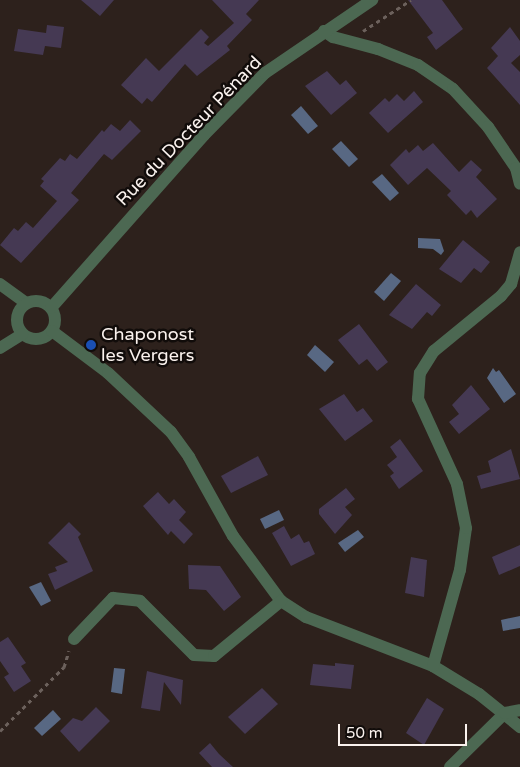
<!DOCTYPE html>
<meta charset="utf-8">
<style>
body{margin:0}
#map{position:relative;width:520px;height:767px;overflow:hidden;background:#2d211c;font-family:"Varela Round",sans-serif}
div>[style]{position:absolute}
.water>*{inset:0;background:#586883}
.building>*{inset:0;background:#453953}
.path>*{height:3px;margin-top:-1.5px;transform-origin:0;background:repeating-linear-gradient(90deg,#6c615c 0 4px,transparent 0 8px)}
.street>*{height:12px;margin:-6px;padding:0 6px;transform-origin:6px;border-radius:6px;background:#4c6852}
.street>.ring{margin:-6px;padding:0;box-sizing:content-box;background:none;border:12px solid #4c6852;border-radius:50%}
.dots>*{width:14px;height:14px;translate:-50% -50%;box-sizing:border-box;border:2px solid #110c0a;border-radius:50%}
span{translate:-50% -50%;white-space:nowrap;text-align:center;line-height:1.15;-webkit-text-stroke:5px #110c0a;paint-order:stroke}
.street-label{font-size:18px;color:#faf2ee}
.poi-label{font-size:18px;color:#faf2ee}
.left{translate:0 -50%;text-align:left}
.scale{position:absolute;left:338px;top:724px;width:129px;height:22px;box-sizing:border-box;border:2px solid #faf2ee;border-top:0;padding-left:6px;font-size:15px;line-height:18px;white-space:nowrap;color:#faf2ee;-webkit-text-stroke:4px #110c0a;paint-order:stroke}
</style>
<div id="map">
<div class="water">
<div style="clip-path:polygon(301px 106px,318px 126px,308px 134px,291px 115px)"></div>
<div style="clip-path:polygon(341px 141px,358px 159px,349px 167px,332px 149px)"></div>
<div style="clip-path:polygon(382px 174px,399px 193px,390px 201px,372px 182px)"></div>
<div style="clip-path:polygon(418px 238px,440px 239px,444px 251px,441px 255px,433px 249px,418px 248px)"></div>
<div style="clip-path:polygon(391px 273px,401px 281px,384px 301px,374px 292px)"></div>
<div style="clip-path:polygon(315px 345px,334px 362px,325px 372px,307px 355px)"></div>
<div style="clip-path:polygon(493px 368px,496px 372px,499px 370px,516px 394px,504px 403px,487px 378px)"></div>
<div style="clip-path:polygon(279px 510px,284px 520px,265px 529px,260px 519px)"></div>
<div style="clip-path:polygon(358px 530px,364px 537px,345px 552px,338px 543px)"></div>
<div style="clip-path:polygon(41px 582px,51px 601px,41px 606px,29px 587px)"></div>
<div style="clip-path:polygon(520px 616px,520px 628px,503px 631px,501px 620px)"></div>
<div style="clip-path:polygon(114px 668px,125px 669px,122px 694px,111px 692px)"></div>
<div style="clip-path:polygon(53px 710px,61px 719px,42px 736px,34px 728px)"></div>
</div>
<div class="building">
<div style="clip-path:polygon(81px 0,114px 0,100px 16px)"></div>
<div style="clip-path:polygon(212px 0,259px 0,246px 14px,252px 20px,227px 46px,230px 50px,197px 76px,185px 64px,152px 102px,147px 98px,142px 104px,121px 85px,146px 58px,159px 71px,201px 29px,209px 37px,204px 43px,208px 46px,234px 23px)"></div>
<div style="clip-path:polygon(408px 0,442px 0,463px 29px,436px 50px,427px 37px,433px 33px)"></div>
<div style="clip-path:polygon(47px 25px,64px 27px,61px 48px,45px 46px,43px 55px,14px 51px,18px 29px,46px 33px)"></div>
<div style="clip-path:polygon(510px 27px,520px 41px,520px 55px,511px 63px,520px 72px,520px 105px,487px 68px,498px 56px,491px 48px)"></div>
<div style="clip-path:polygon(327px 71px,340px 85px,346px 80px,357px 93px,331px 115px,305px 86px)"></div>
<div style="clip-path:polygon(414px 91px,423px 102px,388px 133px,369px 113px,385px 98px,389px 102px,397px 94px,404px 101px)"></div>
<div style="clip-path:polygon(130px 120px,141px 131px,112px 160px,104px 154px,71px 193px,79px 200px,21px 263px,0 245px,14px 228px,18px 231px,26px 222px,33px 228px,57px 201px,40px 186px,44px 181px,41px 179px,60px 158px,65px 161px,70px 154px,77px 159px,102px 130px,104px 132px,111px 124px,120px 131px)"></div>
<div style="clip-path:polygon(433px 143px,459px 172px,471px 160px,482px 170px,476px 177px,497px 199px,477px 218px,471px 210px,466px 215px,447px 195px,451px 191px,427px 168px,408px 185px,390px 165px,406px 149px,409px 153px,418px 145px,423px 151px)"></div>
<div style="clip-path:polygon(463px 240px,490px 262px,481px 273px,474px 268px,461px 283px,439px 269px)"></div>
<div style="clip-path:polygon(416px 284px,441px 305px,432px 316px,427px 312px,412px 329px,389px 315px)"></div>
<div style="clip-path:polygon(359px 324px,388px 362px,377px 371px,367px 359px,359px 365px,338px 340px)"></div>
<div style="clip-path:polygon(471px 385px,490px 409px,459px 434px,449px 422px,459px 414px,452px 405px)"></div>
<div style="clip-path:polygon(344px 394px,357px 412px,363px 408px,373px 421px,345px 441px,319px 409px)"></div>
<div style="clip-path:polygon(400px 439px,423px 471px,399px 489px,390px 476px,394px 473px,387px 465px,397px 457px,390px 447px)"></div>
<div style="clip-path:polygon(511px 449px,520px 479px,481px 489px,477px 476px,491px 472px,488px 461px)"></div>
<div style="clip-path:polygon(258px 456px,268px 475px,231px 493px,221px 476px)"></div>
<div style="clip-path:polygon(346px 488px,355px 499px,345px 507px,352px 515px,335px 534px,319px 514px,319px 509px)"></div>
<div style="clip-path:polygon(158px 492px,169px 504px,174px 499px,186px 512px,179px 520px,193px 534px,184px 544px,171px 531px,168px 535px,143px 506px)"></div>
<div style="clip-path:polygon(69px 522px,81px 534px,78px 537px,93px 571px,55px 590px,48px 574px,57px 571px,55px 567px,68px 562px,48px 543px)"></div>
<div style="clip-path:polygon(284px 526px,291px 539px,299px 534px,304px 543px,309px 541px,315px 554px,291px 566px,272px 533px)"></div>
<div style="clip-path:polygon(520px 545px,520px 566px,499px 575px,492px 557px)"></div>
<div style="clip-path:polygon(411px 557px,427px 560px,424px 597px,405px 593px)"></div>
<div style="clip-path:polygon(188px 565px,220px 566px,241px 597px,224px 611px,206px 590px,189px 589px)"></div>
<div style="clip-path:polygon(8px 637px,26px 663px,21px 666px,31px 681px,14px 692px,4px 677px,9px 674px,0 661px,0 642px)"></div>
<div style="clip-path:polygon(335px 663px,354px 665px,351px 689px,310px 685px,313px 664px,335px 666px)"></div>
<div style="clip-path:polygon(147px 671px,183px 680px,181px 705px,164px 682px,160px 711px,141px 708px)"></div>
<div style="clip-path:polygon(262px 688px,278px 704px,245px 734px,228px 717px)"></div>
<div style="clip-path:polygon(427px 698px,444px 709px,424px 745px,406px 733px)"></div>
<div style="clip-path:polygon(96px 707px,110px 721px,79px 752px,60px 731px,73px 718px,82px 721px)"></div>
<div style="clip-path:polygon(210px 743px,219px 754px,233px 767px,212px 767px,199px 753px)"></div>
</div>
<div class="path">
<div style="left:363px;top:31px;width:57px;rotate:-32.9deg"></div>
<div style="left:0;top:731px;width:91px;rotate:-45deg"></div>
<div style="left:64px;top:667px;width:17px;rotate:-73deg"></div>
</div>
<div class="street">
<div style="left:324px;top:31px;width:11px;rotate:34deg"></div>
<div style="left:333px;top:37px;width:47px;rotate:14.9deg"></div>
<div style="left:378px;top:49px;width:43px;rotate:21.8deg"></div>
<div style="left:418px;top:65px;width:42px;rotate:34.4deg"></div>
<div style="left:453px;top:89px;width:52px;rotate:47.4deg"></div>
<div style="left:488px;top:127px;width:50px;rotate:55.7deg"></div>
<div style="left:516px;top:168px;width:16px;rotate:76deg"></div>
<div style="left:0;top:284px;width:32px;rotate:36deg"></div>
<div class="ring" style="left:17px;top:301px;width:26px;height:26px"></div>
<div style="left:51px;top:308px;width:231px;rotate:-48.5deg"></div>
<div style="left:204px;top:135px;width:87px;rotate:-45.5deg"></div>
<div style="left:265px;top:73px;width:130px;rotate:-34.3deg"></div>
<div style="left:52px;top:331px;width:70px;rotate:36.9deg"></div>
<div style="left:108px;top:373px;width:86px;rotate:43.1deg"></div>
<div style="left:171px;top:432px;width:31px;rotate:54deg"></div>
<div style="left:189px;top:457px;width:90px;rotate:60.9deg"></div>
<div style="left:233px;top:536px;width:81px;rotate:53.6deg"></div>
<div style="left:281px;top:601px;width:30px;rotate:33deg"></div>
<div style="left:306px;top:617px;width:136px;rotate:21.1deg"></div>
<div style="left:433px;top:666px;width:54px;rotate:31.3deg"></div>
<div style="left:479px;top:694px;width:53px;rotate:38.8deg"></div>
<div style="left:0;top:348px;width:26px;rotate:-32deg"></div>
<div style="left:74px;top:639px;width:57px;rotate:-46.4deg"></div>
<div style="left:113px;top:598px;width:27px;rotate:6deg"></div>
<div style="left:140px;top:601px;width:76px;rotate:45deg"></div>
<div style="left:194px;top:655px;width:20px;rotate:3deg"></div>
<div style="left:214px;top:656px;width:87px;rotate:-39.4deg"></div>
<div style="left:433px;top:666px;width:100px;rotate:-74.3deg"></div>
<div style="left:460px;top:570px;width:42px;rotate:-81.9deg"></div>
<div style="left:466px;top:528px;width:45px;rotate:-101.6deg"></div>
<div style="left:457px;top:484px;width:94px;rotate:-114.6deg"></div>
<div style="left:418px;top:399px;width:26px;rotate:-86deg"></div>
<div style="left:420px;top:373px;width:26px;rotate:-58deg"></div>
<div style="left:434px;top:351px;width:87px;rotate:-39.4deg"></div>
<div style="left:501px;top:296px;width:16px;rotate:-50deg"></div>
<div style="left:511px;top:284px;width:33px;rotate:-74deg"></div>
<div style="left:450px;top:767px;width:77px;rotate:-44.5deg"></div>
<div style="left:505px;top:713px;width:15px;rotate:-11deg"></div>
</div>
<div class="dots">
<div style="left:91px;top:345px;background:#1a4fb4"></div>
</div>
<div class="street-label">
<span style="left:189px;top:131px;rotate:-46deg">Rue du Docteur Pénard</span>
</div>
<div class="poi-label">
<span class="left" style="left:101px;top:345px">Chaponost<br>les Vergers</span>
</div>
<div class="scale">50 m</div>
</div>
